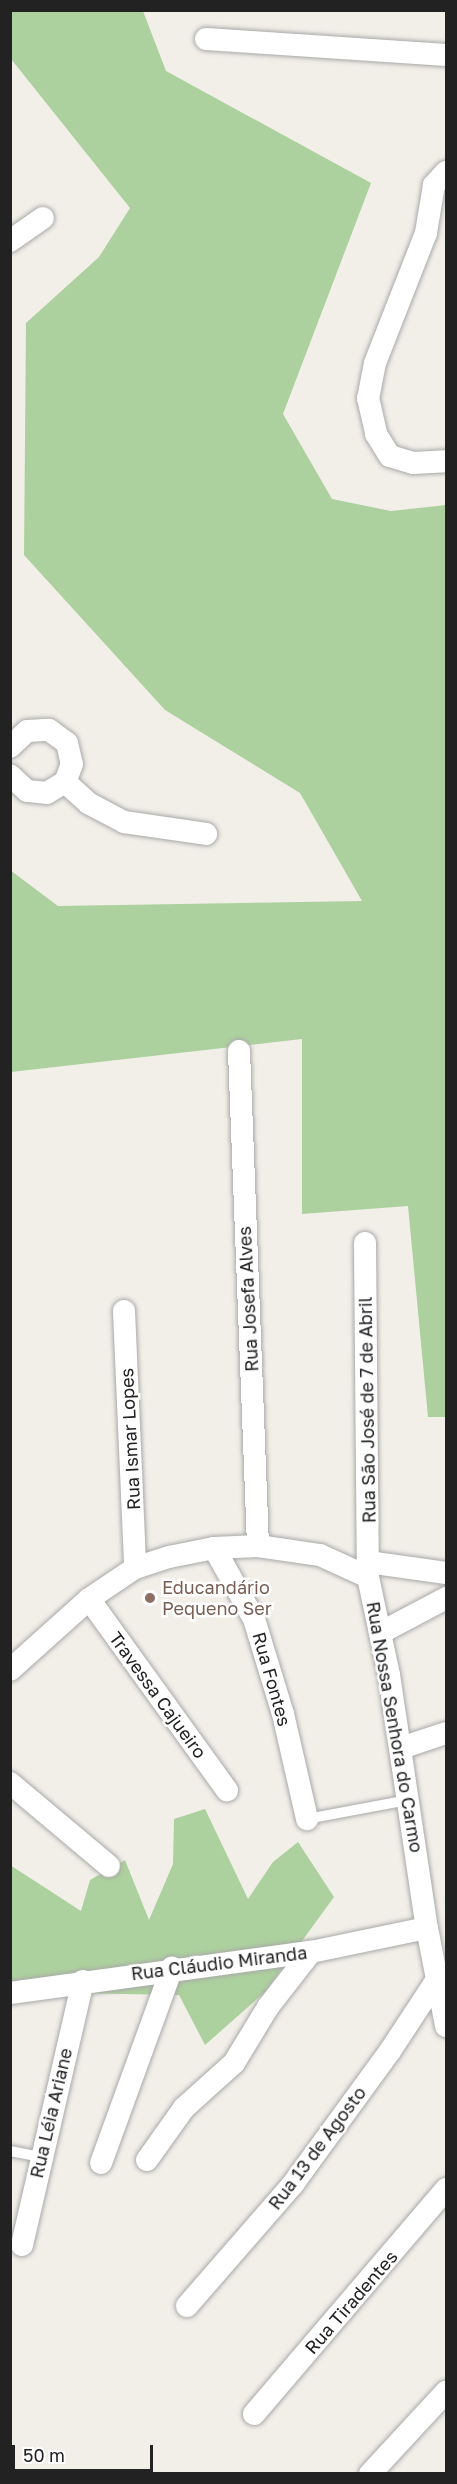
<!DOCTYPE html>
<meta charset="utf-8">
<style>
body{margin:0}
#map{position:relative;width:457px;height:2484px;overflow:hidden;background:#f2efe9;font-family:"Golos Text",sans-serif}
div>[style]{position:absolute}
.forest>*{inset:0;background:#add19e}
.roads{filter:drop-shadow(0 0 2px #a9a9a9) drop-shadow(0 0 2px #a9a9a9)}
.lane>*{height:10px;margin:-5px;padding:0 5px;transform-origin:5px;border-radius:5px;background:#fff}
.street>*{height:22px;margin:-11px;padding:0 11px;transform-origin:11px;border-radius:11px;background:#fff}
.dots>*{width:16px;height:16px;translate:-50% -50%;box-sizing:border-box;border:3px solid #fff;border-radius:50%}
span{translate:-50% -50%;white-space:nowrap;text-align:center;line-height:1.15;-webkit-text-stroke:5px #fff;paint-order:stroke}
.street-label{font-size:18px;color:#222}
.education-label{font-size:18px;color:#785e54}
.left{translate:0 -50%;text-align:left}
.frame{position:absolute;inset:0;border:12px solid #222;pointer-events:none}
.scale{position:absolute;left:12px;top:2445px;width:141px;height:27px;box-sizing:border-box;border:3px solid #222;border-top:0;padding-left:8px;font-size:18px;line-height:21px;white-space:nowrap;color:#222;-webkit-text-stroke:4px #fff;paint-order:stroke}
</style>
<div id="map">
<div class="forest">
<div style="clip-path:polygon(11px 11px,143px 11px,166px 71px,371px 183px,283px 414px,332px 499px,391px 511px,446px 505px,446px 1417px,428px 1417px,408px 1206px,302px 1214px,302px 1039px,11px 1072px,10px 870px,58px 906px,362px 901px,300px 793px,165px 710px,24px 555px,26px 323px,99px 257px,130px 208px,11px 59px)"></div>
<div style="clip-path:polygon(205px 1809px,248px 1899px,273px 1862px,298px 1842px,334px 1897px,265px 1992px,205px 2045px,179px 1995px,11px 1992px,10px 1865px,81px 1911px,90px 1880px,125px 1860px,149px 1920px,173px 1864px,174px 1819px)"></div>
</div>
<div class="roads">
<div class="lane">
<div style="left:307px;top:1819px;width:104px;rotate:-10.6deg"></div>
<div style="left:10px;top:2151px;width:31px;rotate:11deg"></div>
</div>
<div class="street">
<div style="left:206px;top:39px;width:241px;rotate:3.8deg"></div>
<div style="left:446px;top:172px;width:18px;rotate:133deg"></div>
<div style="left:434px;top:185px;width:49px;rotate:99.5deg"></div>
<div style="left:426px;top:233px;width:140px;rotate:111.4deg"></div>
<div style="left:375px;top:363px;width:36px;rotate:101deg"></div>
<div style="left:368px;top:398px;width:37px;rotate:77deg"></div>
<div style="left:376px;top:434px;width:26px;rotate:58deg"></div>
<div style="left:390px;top:456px;width:24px;rotate:17deg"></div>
<div style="left:413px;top:463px;width:33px;rotate:-3deg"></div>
<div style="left:10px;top:241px;width:40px;rotate:-34.9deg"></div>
<div style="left:10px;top:747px;width:23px;rotate:-43deg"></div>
<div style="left:27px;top:731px;width:22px;rotate:-3deg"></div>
<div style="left:49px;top:730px;width:22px;rotate:36deg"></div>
<div style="left:67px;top:743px;width:22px;rotate:77deg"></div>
<div style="left:72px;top:764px;width:19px;rotate:111deg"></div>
<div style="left:65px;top:782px;width:21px;rotate:149deg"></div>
<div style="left:47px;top:793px;width:20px;rotate:-174deg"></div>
<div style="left:27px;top:791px;width:23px;rotate:-137deg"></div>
<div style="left:65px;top:782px;width:31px;rotate:42deg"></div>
<div style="left:88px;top:803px;width:41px;rotate:27.8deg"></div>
<div style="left:124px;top:822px;width:83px;rotate:8.3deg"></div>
<div style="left:239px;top:1051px;width:495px;rotate:87.8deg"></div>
<div style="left:365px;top:1243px;width:334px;rotate:89.5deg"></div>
<div style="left:124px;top:1311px;width:257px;rotate:87.5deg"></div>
<div style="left:214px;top:1548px;width:81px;rotate:60.6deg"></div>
<div style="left:254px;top:1619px;width:99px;rotate:73deg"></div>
<div style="left:283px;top:1714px;width:108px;rotate:77.1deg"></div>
<div style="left:368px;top:1562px;width:79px;rotate:8deg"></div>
<div style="left:89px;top:1599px;width:236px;rotate:54.2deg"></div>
<div style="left:380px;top:1633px;width:75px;rotate:-27.9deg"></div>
<div style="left:10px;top:1670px;width:106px;rotate:-41.9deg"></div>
<div style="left:89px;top:1599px;width:55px;rotate:-34deg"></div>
<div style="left:135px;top:1568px;width:36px;rotate:-18deg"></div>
<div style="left:169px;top:1557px;width:46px;rotate:-11.3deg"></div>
<div style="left:214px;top:1548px;width:44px;rotate:-2.6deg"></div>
<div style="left:258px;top:1546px;width:63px;rotate:8.3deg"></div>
<div style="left:320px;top:1555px;width:53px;rotate:24.6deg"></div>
<div style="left:368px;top:1577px;width:100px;rotate:77.9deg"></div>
<div style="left:389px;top:1675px;width:256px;rotate:81.5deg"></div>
<div style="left:427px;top:1928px;width:100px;rotate:79deg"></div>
<div style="left:401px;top:1748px;width:47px;rotate:-18.4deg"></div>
<div style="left:10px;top:1783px;width:129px;rotate:40deg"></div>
<div style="left:10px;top:1993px;width:304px;rotate:-7.8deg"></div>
<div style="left:311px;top:1952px;width:118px;rotate:-11.7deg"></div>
<div style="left:147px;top:2160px;width:64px;rotate:-54.6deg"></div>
<div style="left:184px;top:2108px;width:67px;rotate:-42deg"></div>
<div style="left:234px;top:2063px;width:66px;rotate:-58.7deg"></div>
<div style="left:268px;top:2007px;width:70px;rotate:-52deg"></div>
<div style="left:101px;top:2163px;width:208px;rotate:-70deg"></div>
<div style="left:22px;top:2245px;width:271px;rotate:-77deg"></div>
<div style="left:187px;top:2306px;width:162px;rotate:-49deg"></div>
<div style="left:293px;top:2184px;width:165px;rotate:-53.9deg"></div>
<div style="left:390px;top:2051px;width:91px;rotate:-56.7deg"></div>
<div style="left:254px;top:2414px;width:296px;rotate:-49.5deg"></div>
<div style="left:370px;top:2474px;width:112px;rotate:-47.2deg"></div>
</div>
</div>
<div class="dots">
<div style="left:150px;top:1598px;background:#8d6e63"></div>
</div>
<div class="street-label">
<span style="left:248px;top:1299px;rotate:-93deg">Rua Josefa Alves</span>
<span style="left:367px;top:1410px;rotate:-91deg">Rua São José de 7 de Abril</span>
<span style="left:130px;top:1439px;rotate:-93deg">Rua Ismar Lopes</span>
<span style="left:272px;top:1679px;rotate:74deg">Rua Fontes</span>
<span style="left:158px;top:1695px;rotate:54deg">Travessa Cajueiro</span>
<span style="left:395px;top:1727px;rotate:80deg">Rua Nossa Senhora do Carmo</span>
<span style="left:219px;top:1963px;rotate:-7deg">Rua Cláudio Miranda</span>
<span style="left:51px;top:2113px;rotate:-77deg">Rua Léia Ariane</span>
<span style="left:317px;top:2148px;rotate:-53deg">Rua 13 de Agosto</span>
<span style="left:351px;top:2302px;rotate:-49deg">Rua Tiradentes</span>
</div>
<div class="education-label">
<span class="left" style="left:162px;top:1598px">Educandário<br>Pequeno Ser</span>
</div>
<div class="frame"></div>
<div class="scale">50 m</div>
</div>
